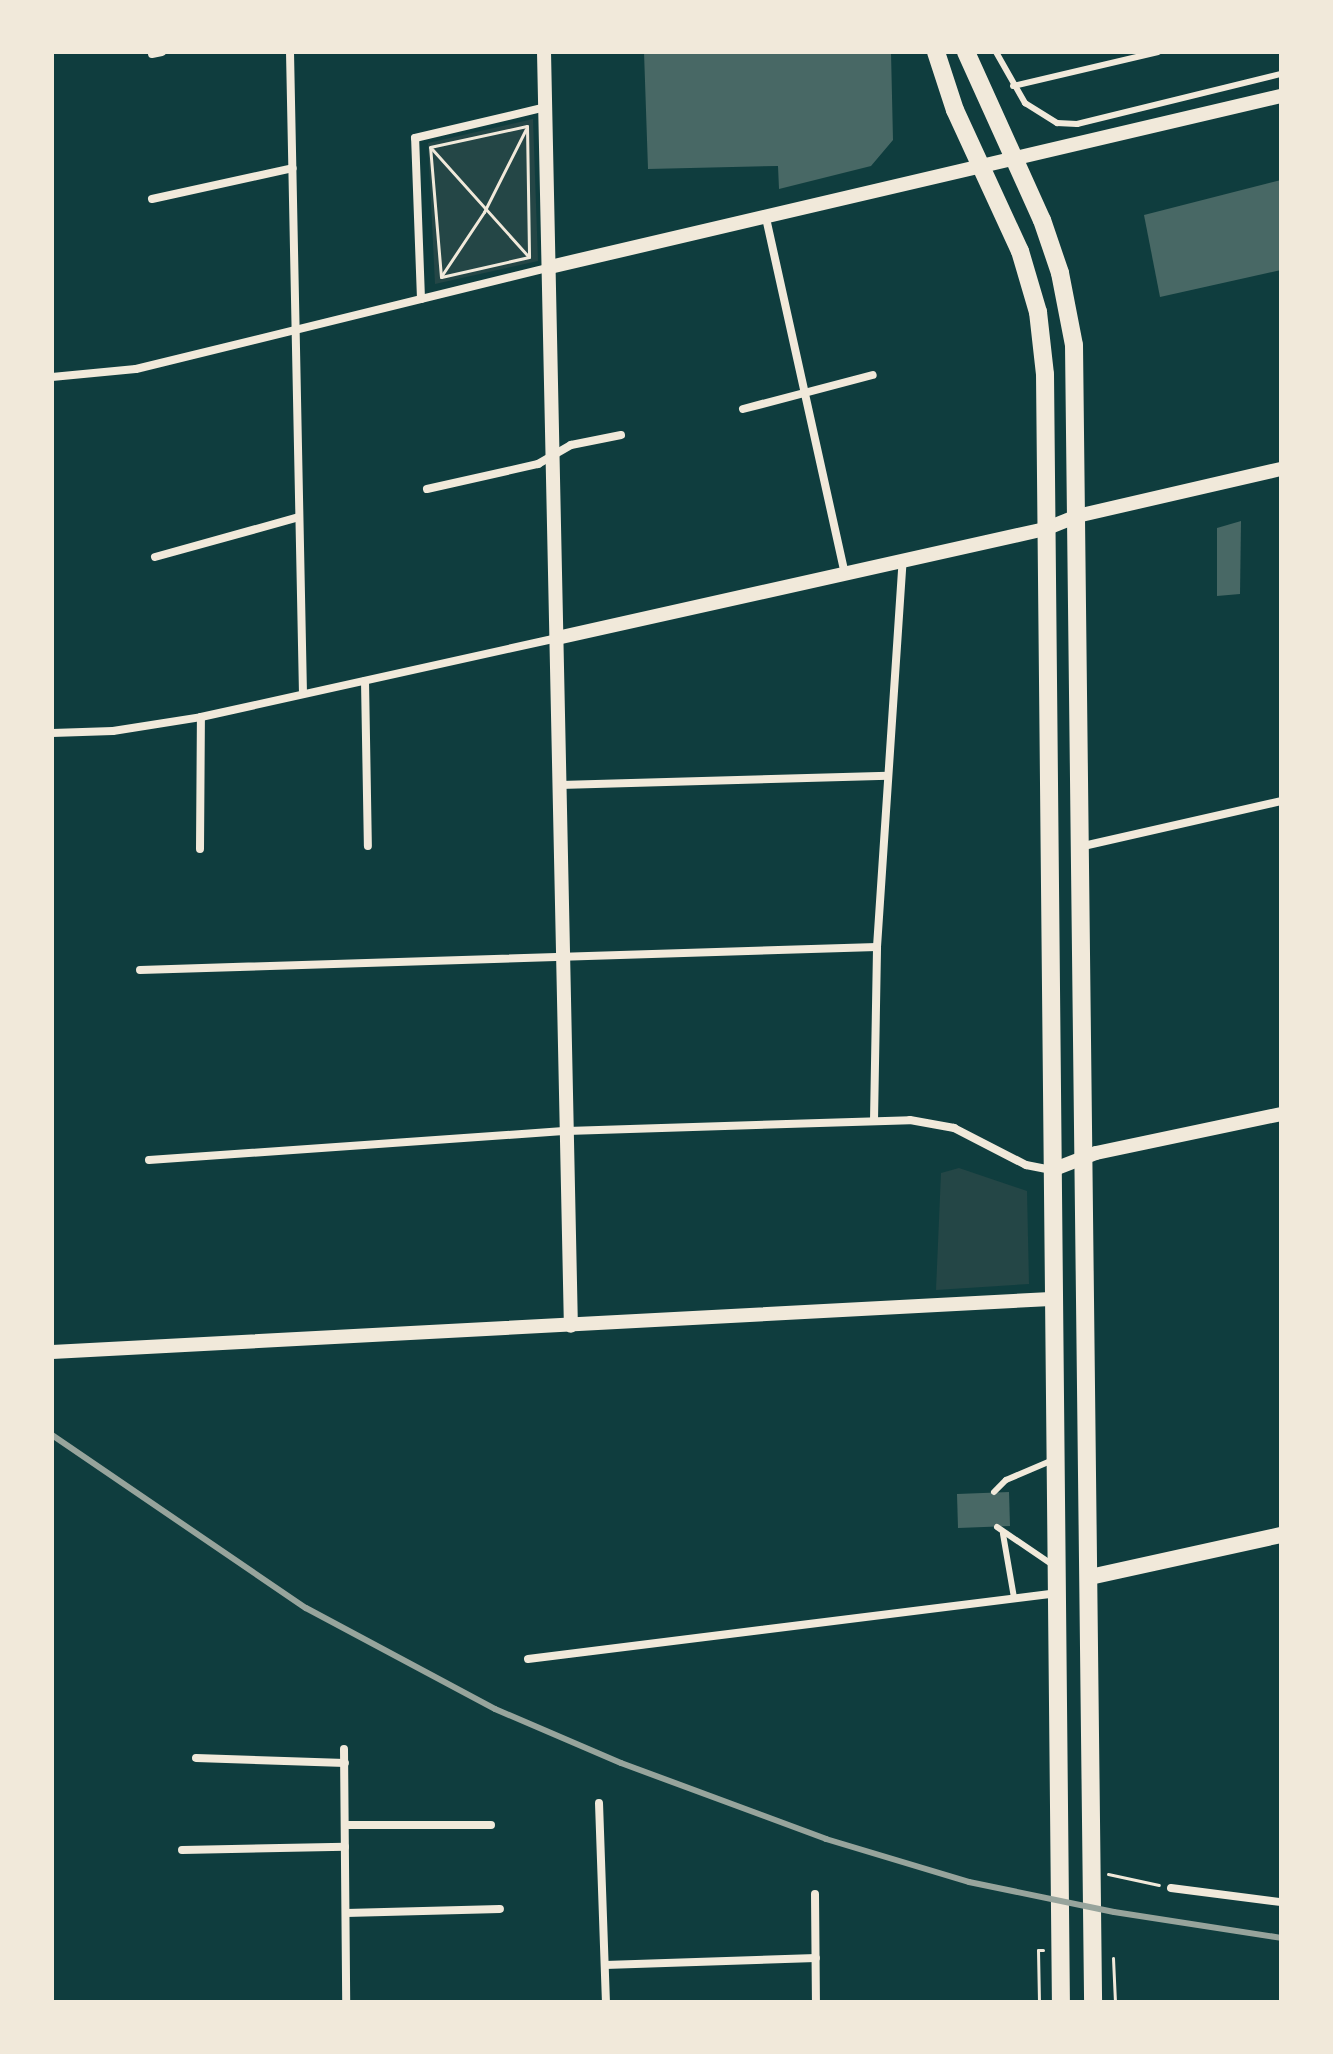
<!DOCTYPE html>
<style>
body{margin:0}
#map{position:relative;width:1333px;height:2054px;overflow:hidden;background:#0f3d3e;font-family:"Times New Roman",serif}
div>[style]{position:absolute}
.green>*{inset:0;background:#244646}
.building>*{inset:0;background:#486865}
.path>*{height:3px;margin:-1.5px;padding:0 1.5px;transform-origin:1.5px;border-radius:1.5px;background:#f1e9da}
.service>*{height:6px;margin:-3px;padding:0 3px;transform-origin:3px;border-radius:3px;background:#f1e9da}
.minor>*{height:8px;margin:-4px;padding:0 4px;transform-origin:4px;border-radius:4px;background:#f1e9da}
.tertiary>*{height:14px;margin:-7px;padding:0 7px;transform-origin:7px;border-radius:7px;background:#f1e9da}
.secondary>*{height:16px;margin:-8px;padding:0 8px;transform-origin:8px;border-radius:8px;background:#f1e9da}
.primary>*{height:18px;margin:-9px;padding:0 9px;transform-origin:9px;border-radius:9px;background:#f1e9da}
.rail>*{height:6px;margin:-3px;padding:0 3px;transform-origin:3px;border-radius:3px;background:#97a49c}
span{translate:-50% -50%;white-space:nowrap;text-align:center;line-height:1.15;-webkit-text-stroke:8px #f1e9da;paint-order:stroke}
.frame{position:absolute;inset:0;border:54px solid #f1e9da;pointer-events:none}
</style>
<div id="map">
<div class="green">
<div style="clip-path:polygon(533px 119px,538px 261px,435px 284px,428px 143px)"></div>
<div style="clip-path:polygon(959px 1168px,1027px 1191px,1029px 1284px,936px 1290px,941px 1173px)"></div>
</div>
<div class="building">
<div style="clip-path:polygon(644px 52px,891px 52px,893px 140px,871px 166px,779px 189px,778px 166px,648px 169px)"></div>
<div style="clip-path:polygon(1281px 180px,1281px 270px,1160px 297px,1144px 215px)"></div>
<div style="clip-path:polygon(1241px 521px,1240px 594px,1217px 596px,1217px 528px)"></div>
<div style="clip-path:polygon(1009px 1492px,1010px 1526px,958px 1528px,957px 1494px)"></div>
</div>
<div class="path">
<div style="left:527px;top:126px;width:131px;rotate:89.1deg"></div>
<div style="left:529px;top:257px;width:90px;rotate:167.2deg"></div>
<div style="left:441px;top:277px;width:130px;rotate:-94.8deg"></div>
<div style="left:430px;top:147px;width:99px;rotate:-12.2deg"></div>
<div style="left:432px;top:149px;width:144px;rotate:48.1deg"></div>
<div style="left:442px;top:275px;width:76px;rotate:-56.3deg"></div>
<div style="left:484px;top:212px;width:93px;rotate:-63.2deg"></div>
<div style="left:1108px;top:1874px;width:52px;rotate:12.2deg"></div>
<div style="left:1113px;top:1958px;width:44px;rotate:87.4deg"></div>
<div style="left:1039px;top:2002px;width:52px;rotate:-91.1deg"></div>
<div style="left:1038px;top:1950px;width:5px"></div>
</div>
<div class="service">
<div style="left:996px;top:52px;width:59px;rotate:60.4deg"></div>
<div style="left:1025px;top:103px;width:38px;rotate:32deg"></div>
<div style="left:1057px;top:123px;width:20px;rotate:3deg"></div>
<div style="left:1077px;top:124px;width:210px;rotate:-13.8deg"></div>
<div style="left:1013px;top:86px;width:149px;rotate:-13.2deg"></div>
<div style="left:994px;top:1492px;width:17px;rotate:-45deg"></div>
<div style="left:1006px;top:1480px;width:51px;rotate:-23.1deg"></div>
<div style="left:997px;top:1527px;width:68px;rotate:34.2deg"></div>
<div style="left:1003px;top:1534px;width:65px;rotate:80.2deg"></div>
</div>
<div class="minor">
<div style="left:290px;top:52px;width:641px;rotate:88.84deg"></div>
<div style="left:152px;top:54px;width:10px;rotate:-11deg"></div>
<div style="left:152px;top:199px;width:144px;rotate:-12.4deg"></div>
<div style="left:766px;top:218px;width:364px;rotate:77.5deg"></div>
<div style="left:421px;top:299px;width:161px;rotate:-92.1deg"></div>
<div style="left:415px;top:138px;width:135px;rotate:-13.3deg"></div>
<div style="left:52px;top:377px;width:84px;rotate:-5.4deg"></div>
<div style="left:136px;top:369px;width:426px;rotate:-13.8deg"></div>
<div style="left:743px;top:409px;width:134px;rotate:-14.7deg"></div>
<div style="left:427px;top:489px;width:114px;rotate:-12.7deg"></div>
<div style="left:538px;top:464px;width:38px;rotate:-30deg"></div>
<div style="left:571px;top:445px;width:51px;rotate:-11.3deg"></div>
<div style="left:155px;top:557px;width:149px;rotate:-15.5deg"></div>
<div style="left:365px;top:681px;width:165px;rotate:89deg"></div>
<div style="left:52px;top:733px;width:61px;rotate:-1.9deg"></div>
<div style="left:113px;top:731px;width:89px;rotate:-9deg"></div>
<div style="left:201px;top:717px;width:365px;rotate:-12.5deg"></div>
<div style="left:560px;top:785px;width:328px;rotate:-1.6deg"></div>
<div style="left:1079px;top:847px;width:207px;rotate:-12.8deg"></div>
<div style="left:200px;top:849px;width:132px;rotate:-89.6deg"></div>
<div style="left:140px;top:970px;width:737px;rotate:-1.79deg"></div>
<div style="left:874px;top:1121px;width:174px;rotate:-89deg"></div>
<div style="left:877px;top:947px;width:389px;rotate:-86.2deg"></div>
<div style="left:149px;top:1160px;width:419px;rotate:-4deg"></div>
<div style="left:567px;top:1131px;width:343px;rotate:-1.8deg"></div>
<div style="left:910px;top:1120px;width:45px;rotate:10.3deg"></div>
<div style="left:954px;top:1128px;width:81px;rotate:27.2deg"></div>
<div style="left:1026px;top:1165px;width:26px;rotate:11deg"></div>
<div style="left:528px;top:1659px;width:534px;rotate:-7.1deg"></div>
<div style="left:344px;top:1749px;width:253px;rotate:89.5deg"></div>
<div style="left:196px;top:1758px;width:149px;rotate:1.9deg"></div>
<div style="left:599px;top:1803px;width:199px;rotate:88deg"></div>
<div style="left:345px;top:1825px;width:146px"></div>
<div style="left:182px;top:1850px;width:163px;rotate:-1.1deg"></div>
<div style="left:1171px;top:1888px;width:111px;rotate:7.3deg"></div>
<div style="left:815px;top:1894px;width:108px;rotate:89.5deg"></div>
<div style="left:346px;top:1913px;width:154px;rotate:-1.5deg"></div>
<div style="left:605px;top:1965px;width:211px;rotate:-1.9deg"></div>
</div>
<div class="tertiary">
<div style="left:544px;top:52px;width:1274px;rotate:88.79deg"></div>
<div style="left:550px;top:267px;width:751px;rotate:-13.17deg"></div>
<div style="left:557px;top:638px;width:500px;rotate:-12.59deg"></div>
<div style="left:1045px;top:529px;width:35px;rotate:-22deg"></div>
<div style="left:1077px;top:516px;width:209px;rotate:-13deg"></div>
<div style="left:1052px;top:1170px;width:47px;rotate:-21.1deg"></div>
<div style="left:1096px;top:1153px;width:189px;rotate:-11.9deg"></div>
<div style="left:52px;top:1352px;width:1000px;rotate:-3.04deg"></div>
</div>
<div class="secondary">
<div style="left:1090px;top:1577px;width:196px;rotate:-12.4deg"></div>
</div>
<div class="primary">
<div style="left:936px;top:52px;width:61px;rotate:71.9deg"></div>
<div style="left:955px;top:110px;width:155px;rotate:65.3deg"></div>
<div style="left:1020px;top:251px;width:64px;rotate:73.6deg"></div>
<div style="left:1038px;top:312px;width:62px;rotate:83.6deg"></div>
<div style="left:1045px;top:374px;width:1628px;rotate:89.44deg"></div>
<div style="left:966px;top:52px;width:184px;rotate:65.7deg"></div>
<div style="left:1042px;top:220px;width:56px;rotate:71.2deg"></div>
<div style="left:1060px;top:273px;width:73px;rotate:79deg"></div>
<div style="left:1074px;top:345px;width:1657px;rotate:89.34deg"></div>
</div>
<div class="rail">
<div style="left:52px;top:1435px;width:307px;rotate:34.3deg"></div>
<div style="left:306px;top:1608px;width:214px;rotate:28.1deg"></div>
<div style="left:495px;top:1709px;width:137px;rotate:23.2deg"></div>
<div style="left:621px;top:1763px;width:219px;rotate:20.3deg"></div>
<div style="left:826px;top:1839px;width:149px;rotate:16.7deg"></div>
<div style="left:969px;top:1882px;width:148px;rotate:11.7deg"></div>
<div style="left:1114px;top:1912px;width:169px;rotate:8.8deg"></div>
</div>
<div class="frame"></div>
</div>
